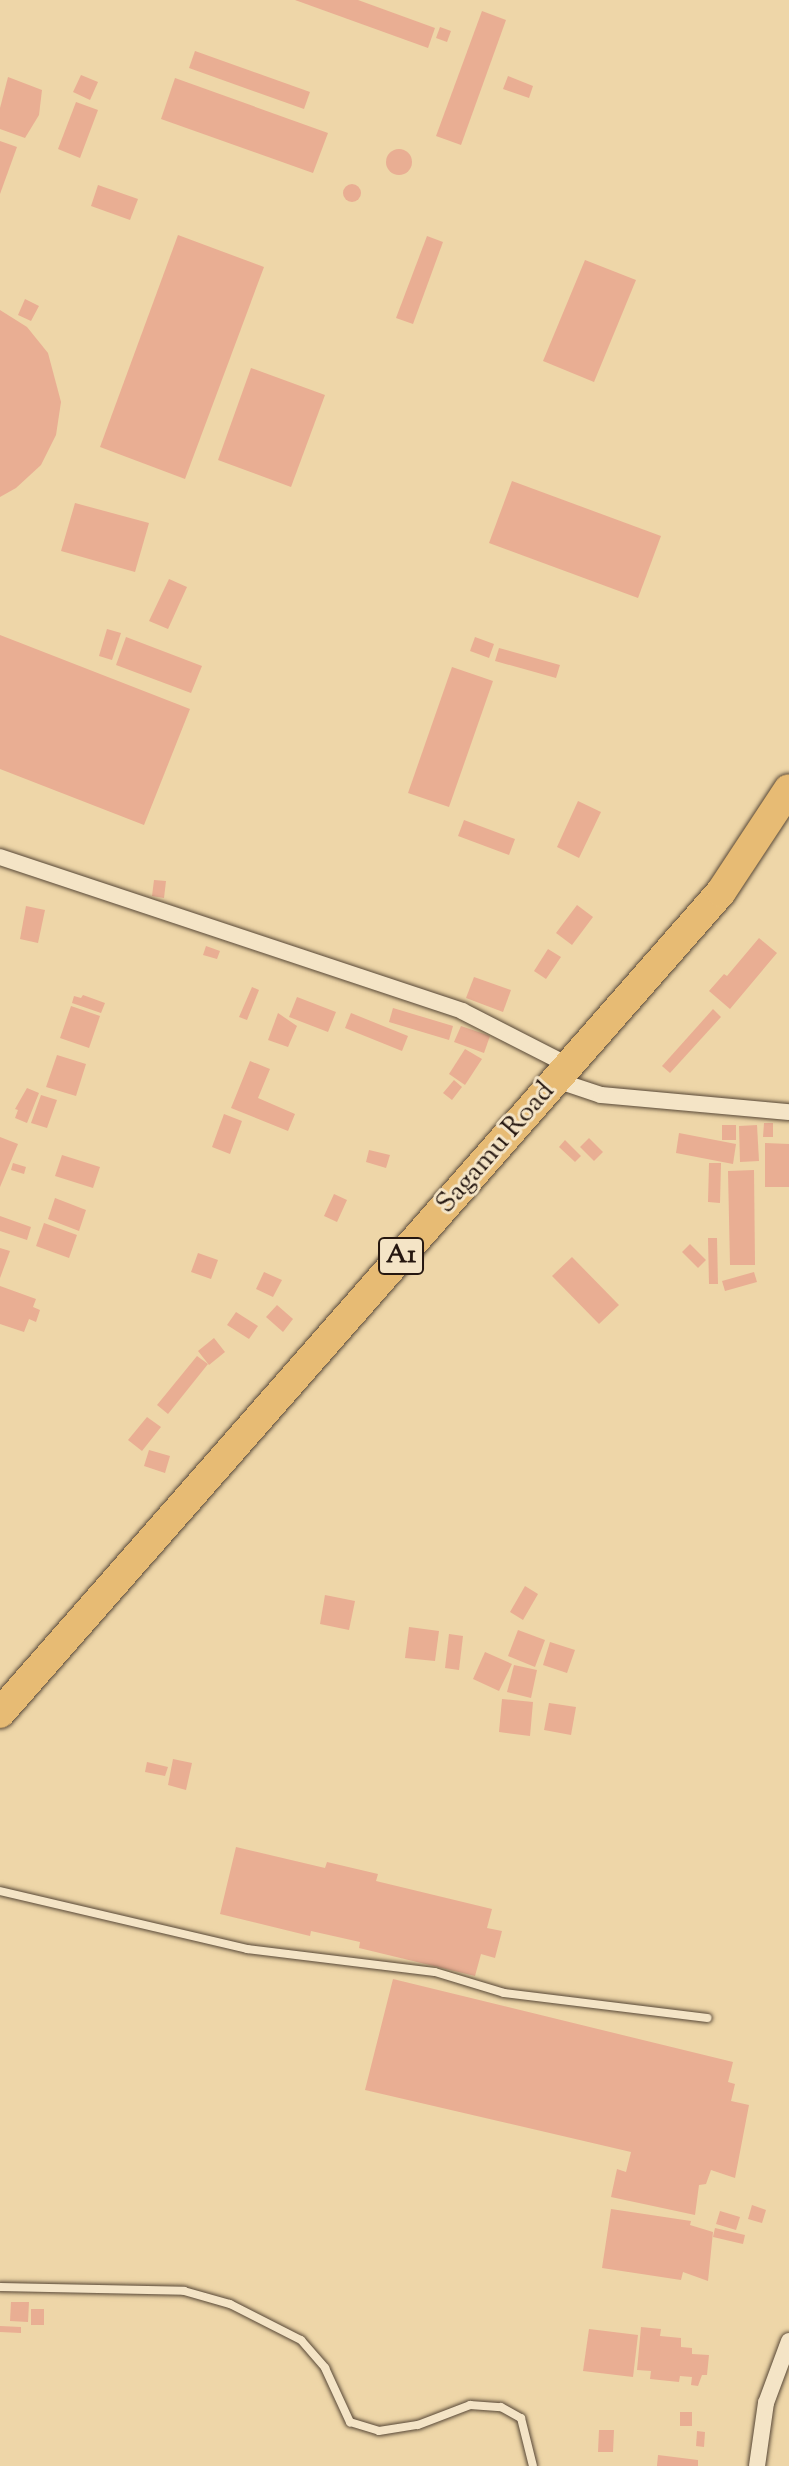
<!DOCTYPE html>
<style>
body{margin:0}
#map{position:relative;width:789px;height:2466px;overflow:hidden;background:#eed6a8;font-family:"Sorts Mill Goudy",serif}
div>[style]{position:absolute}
.building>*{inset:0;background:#e9ae93}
.round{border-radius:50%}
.roads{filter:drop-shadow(0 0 2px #574736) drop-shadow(0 0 2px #574736)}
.lane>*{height:8px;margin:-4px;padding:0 4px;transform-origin:4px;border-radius:4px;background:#f4e4c6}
.street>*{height:16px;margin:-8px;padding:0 8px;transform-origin:8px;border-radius:8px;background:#f4e4c6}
.highway>*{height:30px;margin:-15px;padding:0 15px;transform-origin:15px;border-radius:15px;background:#e7bb74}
span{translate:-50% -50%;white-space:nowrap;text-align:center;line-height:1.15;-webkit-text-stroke:6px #f4e4c6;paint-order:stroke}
.shield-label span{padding:2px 6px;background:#f4e4c6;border:2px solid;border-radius:6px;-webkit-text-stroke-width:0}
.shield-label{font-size:26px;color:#251710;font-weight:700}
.street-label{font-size:28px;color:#251710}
</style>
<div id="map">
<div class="building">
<div style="clip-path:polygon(295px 0,358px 0,435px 28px,428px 48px)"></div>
<div style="clip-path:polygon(482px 11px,506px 20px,461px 145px,436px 136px)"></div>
<div style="clip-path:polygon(440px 27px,451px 31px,447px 42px,436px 38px)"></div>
<div style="clip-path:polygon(195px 51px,310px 92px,304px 109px,189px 68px)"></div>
<div style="clip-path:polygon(81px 75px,98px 82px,90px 100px,73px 92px)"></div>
<div style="clip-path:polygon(508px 76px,533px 86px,529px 98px,503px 89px)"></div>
<div style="clip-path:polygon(8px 77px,42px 90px,39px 115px,25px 138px,0 129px,0 108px)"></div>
<div style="clip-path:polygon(175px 78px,328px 133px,313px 173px,161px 119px)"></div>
<div style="clip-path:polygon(76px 102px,98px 110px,80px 158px,58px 149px)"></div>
<div style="clip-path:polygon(0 141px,17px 147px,0 194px)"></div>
<div class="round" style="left:386px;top:149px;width:26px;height:26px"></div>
<div class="round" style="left:343px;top:184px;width:18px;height:18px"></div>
<div style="clip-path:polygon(98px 185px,138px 199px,130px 220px,91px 206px)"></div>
<div style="clip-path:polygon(178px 235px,264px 267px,185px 479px,100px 447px)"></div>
<div style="clip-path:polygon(427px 236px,443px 242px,413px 324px,396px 318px)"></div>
<div style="clip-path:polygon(585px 260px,636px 280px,594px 382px,543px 361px)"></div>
<div style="clip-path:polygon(25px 299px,39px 306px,31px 321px,18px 315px)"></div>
<div style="clip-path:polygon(0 310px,27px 327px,48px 353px,61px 402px,56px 435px,41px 465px,16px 488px,0 497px)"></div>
<div style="clip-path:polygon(251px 368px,325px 395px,291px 487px,218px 460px)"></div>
<div style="clip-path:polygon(512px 481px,661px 536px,638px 598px,489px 543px)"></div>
<div style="clip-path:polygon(75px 503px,149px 523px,135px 572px,61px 551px)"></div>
<div style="clip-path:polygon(169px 579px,187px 587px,168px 629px,149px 621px)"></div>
<div style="clip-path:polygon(107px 629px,121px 633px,112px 660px,99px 656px)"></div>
<div style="clip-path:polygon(0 635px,190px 709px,144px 825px,0 769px)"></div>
<div style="clip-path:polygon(126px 637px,202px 666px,191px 693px,116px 665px)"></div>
<div style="clip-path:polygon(475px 637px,494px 644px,489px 658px,470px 651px)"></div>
<div style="clip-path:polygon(499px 648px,560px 665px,556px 678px,495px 661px)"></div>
<div style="clip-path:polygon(452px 667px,493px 681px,449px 807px,408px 793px)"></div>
<div style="clip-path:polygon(578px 801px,601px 812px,579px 858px,557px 847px)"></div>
<div style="clip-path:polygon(464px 820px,515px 839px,509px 855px,458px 836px)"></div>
<div style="clip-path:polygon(154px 880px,166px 881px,164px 898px,152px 896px)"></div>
<div style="clip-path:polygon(577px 905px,593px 917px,572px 945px,556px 933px)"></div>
<div style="clip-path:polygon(26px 906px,45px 910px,38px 943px,20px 939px)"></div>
<div style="clip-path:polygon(759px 938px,777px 953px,730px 1009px,709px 991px,724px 974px,727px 976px)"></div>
<div style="clip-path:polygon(206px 946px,220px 951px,217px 959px,203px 955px)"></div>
<div style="clip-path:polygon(548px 949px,561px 957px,546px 979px,534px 971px)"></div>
<div style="clip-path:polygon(474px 977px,511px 990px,503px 1012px,466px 998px)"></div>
<div style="clip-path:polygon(252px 987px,259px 990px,247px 1020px,239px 1017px)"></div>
<div style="clip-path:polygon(83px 995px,105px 1003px,101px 1013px,72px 1003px,74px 996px,81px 998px)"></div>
<div style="clip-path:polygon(297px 997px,336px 1012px,328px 1032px,289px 1017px)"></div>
<div style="clip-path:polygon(71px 1006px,100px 1016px,89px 1048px,60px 1038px)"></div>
<div style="clip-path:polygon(393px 1008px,453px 1026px,449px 1040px,389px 1022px)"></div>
<div style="clip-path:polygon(713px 1009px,721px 1017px,670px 1073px,662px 1066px)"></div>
<div style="clip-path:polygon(278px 1013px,297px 1026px,288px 1047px,268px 1040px)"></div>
<div style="clip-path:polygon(351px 1013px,408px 1036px,402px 1051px,345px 1028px)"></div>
<div style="clip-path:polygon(461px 1026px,490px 1036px,484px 1053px,454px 1042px)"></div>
<div style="clip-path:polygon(465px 1049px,482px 1059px,465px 1085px,449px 1074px)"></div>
<div style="clip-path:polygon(57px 1055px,86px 1064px,76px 1096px,46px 1087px)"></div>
<div style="clip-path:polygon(250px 1061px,270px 1069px,258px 1098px,295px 1114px,288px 1131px,231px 1108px)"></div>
<div style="clip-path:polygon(454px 1080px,462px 1087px,452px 1100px,443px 1093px)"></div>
<div style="clip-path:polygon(27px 1088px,39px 1093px,27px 1123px,15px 1118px,18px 1110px,15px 1109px)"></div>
<div style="clip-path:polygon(41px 1095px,57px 1100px,47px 1128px,31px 1123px)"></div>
<div style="clip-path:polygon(224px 1114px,242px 1121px,230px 1154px,212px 1147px)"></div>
<div style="clip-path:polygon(764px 1123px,773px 1123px,773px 1137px,763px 1137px)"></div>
<div style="clip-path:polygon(722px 1125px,736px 1125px,736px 1140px,722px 1140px)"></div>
<div style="clip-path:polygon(757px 1125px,759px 1161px,740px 1162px,739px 1126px)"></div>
<div style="clip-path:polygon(679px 1133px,736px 1144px,733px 1164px,676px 1153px)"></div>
<div style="clip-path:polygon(0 1137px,18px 1144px,0 1187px)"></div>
<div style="clip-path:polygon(589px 1138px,603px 1152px,594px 1161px,580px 1147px)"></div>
<div style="clip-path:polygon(565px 1140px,581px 1156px,575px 1162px,559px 1147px)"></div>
<div style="clip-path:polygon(765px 1143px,789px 1144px,789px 1187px,765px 1187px)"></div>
<div style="clip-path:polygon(369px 1150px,390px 1155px,386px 1168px,366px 1162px)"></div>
<div style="clip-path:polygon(62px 1155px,100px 1167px,93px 1188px,55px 1176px)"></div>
<div style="clip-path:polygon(13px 1163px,26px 1167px,24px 1174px,11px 1170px)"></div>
<div style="clip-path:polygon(709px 1163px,721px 1163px,720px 1203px,708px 1202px)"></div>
<div style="clip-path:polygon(754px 1170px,755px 1265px,730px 1265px,728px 1171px)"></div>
<div style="clip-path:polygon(334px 1194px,347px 1200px,337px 1222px,324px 1216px)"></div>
<div style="clip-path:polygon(55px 1198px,86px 1210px,79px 1231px,48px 1219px)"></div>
<div style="clip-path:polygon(0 1216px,31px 1227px,27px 1240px,0 1231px)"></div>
<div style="clip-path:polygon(44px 1223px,77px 1235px,69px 1258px,36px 1246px)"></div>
<div style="clip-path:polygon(708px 1238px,717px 1238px,718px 1284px,709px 1284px)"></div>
<div style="clip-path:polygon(690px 1244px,706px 1260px,698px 1268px,682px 1252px)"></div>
<div style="clip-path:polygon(0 1248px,10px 1251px,0 1278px)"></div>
<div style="clip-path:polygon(198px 1253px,218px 1260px,211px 1279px,191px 1272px)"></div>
<div style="clip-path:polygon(572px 1257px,619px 1305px,599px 1324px,552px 1276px)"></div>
<div style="clip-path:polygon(264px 1272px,282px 1280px,273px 1297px,256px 1289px)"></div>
<div style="clip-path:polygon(754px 1272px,757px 1282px,725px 1291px,722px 1281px)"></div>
<div style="clip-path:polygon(0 1286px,36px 1299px,33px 1307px,40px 1310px,36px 1322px,29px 1319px,24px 1332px,0 1324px)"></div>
<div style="clip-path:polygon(277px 1305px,293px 1319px,283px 1332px,266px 1317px)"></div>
<div style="clip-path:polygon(236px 1312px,258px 1326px,249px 1339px,227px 1325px)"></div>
<div style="clip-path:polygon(214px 1338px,225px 1352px,209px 1365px,198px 1351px)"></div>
<div style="clip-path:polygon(197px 1356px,208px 1364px,168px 1414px,157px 1405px)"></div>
<div style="clip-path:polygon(147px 1417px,161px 1427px,142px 1451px,128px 1440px)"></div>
<div style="clip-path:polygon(149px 1450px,170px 1456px,165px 1473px,144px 1466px)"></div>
<div style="clip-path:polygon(525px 1586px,538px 1594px,523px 1620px,510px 1612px)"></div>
<div style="clip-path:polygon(325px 1595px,355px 1601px,349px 1630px,320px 1624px)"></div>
<div style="clip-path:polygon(409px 1627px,439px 1631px,435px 1661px,405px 1658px)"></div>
<div style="clip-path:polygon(518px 1630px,545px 1640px,535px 1667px,508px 1656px)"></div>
<div style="clip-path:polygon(449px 1634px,463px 1636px,459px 1670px,445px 1668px)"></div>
<div style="clip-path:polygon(550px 1642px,575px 1650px,567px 1673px,543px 1665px)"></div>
<div style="clip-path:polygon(485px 1652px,512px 1664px,499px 1691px,473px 1679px)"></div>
<div style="clip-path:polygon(514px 1665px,537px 1670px,531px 1698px,507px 1692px)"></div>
<div style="clip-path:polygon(502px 1699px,533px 1702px,530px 1736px,499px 1732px)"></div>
<div style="clip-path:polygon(549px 1703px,576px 1707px,571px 1735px,544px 1730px)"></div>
<div style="clip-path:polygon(173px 1759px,192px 1763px,186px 1790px,168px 1785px)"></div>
<div style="clip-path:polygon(147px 1762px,168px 1767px,165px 1776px,145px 1772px)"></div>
<div style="clip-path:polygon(236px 1847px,325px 1868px,327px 1862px,378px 1874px,376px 1881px,492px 1909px,487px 1928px,502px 1931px,495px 1958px,481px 1954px,475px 1976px,359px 1948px,360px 1942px,311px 1931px,310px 1936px,220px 1914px)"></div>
<div style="clip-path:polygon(393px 1979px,733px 2062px,728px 2082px,735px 2084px,731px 2101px,749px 2105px,735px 2178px,711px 2170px,706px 2184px,699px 2185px,695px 2215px,611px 2197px,617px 2169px,626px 2172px,631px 2152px,365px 2090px)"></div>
<div style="clip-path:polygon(752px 2205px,766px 2210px,762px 2223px,748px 2219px)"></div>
<div style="clip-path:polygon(611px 2209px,691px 2221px,690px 2225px,713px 2232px,708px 2281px,683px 2272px,681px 2280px,602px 2268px)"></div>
<div style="clip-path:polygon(720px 2211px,740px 2217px,736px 2230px,716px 2224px)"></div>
<div style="clip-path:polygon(715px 2228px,745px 2235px,743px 2244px,713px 2237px)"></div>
<div style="clip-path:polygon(11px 2302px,29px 2302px,28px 2322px,10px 2321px)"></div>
<div style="clip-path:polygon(31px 2309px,44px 2309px,44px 2325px,31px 2325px)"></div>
<div style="clip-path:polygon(0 2326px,21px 2327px,21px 2333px,0 2332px)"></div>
<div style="clip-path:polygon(641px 2327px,661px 2329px,660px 2336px,681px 2338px,681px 2347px,692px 2348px,692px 2354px,709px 2355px,707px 2375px,702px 2375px,698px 2386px,691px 2385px,692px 2377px,680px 2376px,679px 2382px,650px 2379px,651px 2371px,637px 2370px)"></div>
<div style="clip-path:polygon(589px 2329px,638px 2335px,633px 2377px,583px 2371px)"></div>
<div style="clip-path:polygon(680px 2412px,692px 2412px,692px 2426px,680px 2426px)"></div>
<div style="clip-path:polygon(599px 2430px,614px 2430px,613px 2452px,598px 2452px)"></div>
<div style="clip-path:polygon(697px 2431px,705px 2432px,704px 2447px,696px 2446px)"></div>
<div style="clip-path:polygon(658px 2455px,698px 2460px,698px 2466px,657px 2466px)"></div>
</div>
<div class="roads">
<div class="lane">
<div style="left:0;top:1891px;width:254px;rotate:13.2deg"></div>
<div style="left:247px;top:1949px;width:189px;rotate:7deg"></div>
<div style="left:435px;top:1972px;width:72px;rotate:16.9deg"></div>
<div style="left:504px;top:1993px;width:205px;rotate:7deg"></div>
<div style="left:0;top:2287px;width:184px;rotate:1.2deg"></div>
<div style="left:184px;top:2291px;width:48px;rotate:15.8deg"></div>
<div style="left:230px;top:2304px;width:80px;rotate:26.9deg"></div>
<div style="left:301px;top:2340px;width:37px;rotate:49deg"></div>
<div style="left:325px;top:2368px;width:60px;rotate:65.2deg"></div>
<div style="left:350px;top:2422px;width:30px;rotate:17deg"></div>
<div style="left:379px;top:2431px;width:39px;rotate:-9deg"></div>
<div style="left:418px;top:2425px;width:56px;rotate:-21deg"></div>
<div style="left:470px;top:2405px;width:31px;rotate:4deg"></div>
<div style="left:501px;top:2407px;width:23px;rotate:29deg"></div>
<div style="left:521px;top:2418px;width:49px;rotate:76deg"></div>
</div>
<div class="street">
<div style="left:0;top:857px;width:487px;rotate:18.4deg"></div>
<div style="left:462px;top:1011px;width:119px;rotate:27deg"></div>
<div style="left:556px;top:1080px;width:47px;rotate:18.4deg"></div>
<div style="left:601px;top:1095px;width:189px;rotate:5.2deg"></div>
<div style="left:757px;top:2466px;width:64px;rotate:-81.9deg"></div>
<div style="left:766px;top:2403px;width:66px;rotate:-69.6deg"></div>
</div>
<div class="highway">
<div style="left:0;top:1713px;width:1093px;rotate:-48.71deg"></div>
<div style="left:721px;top:892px;width:123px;rotate:-56.6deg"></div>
</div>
</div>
<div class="shield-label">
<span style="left:401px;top:1256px">A1</span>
</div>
<div class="street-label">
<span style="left:496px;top:1148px;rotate:-49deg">Sagamu Road</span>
</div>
</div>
